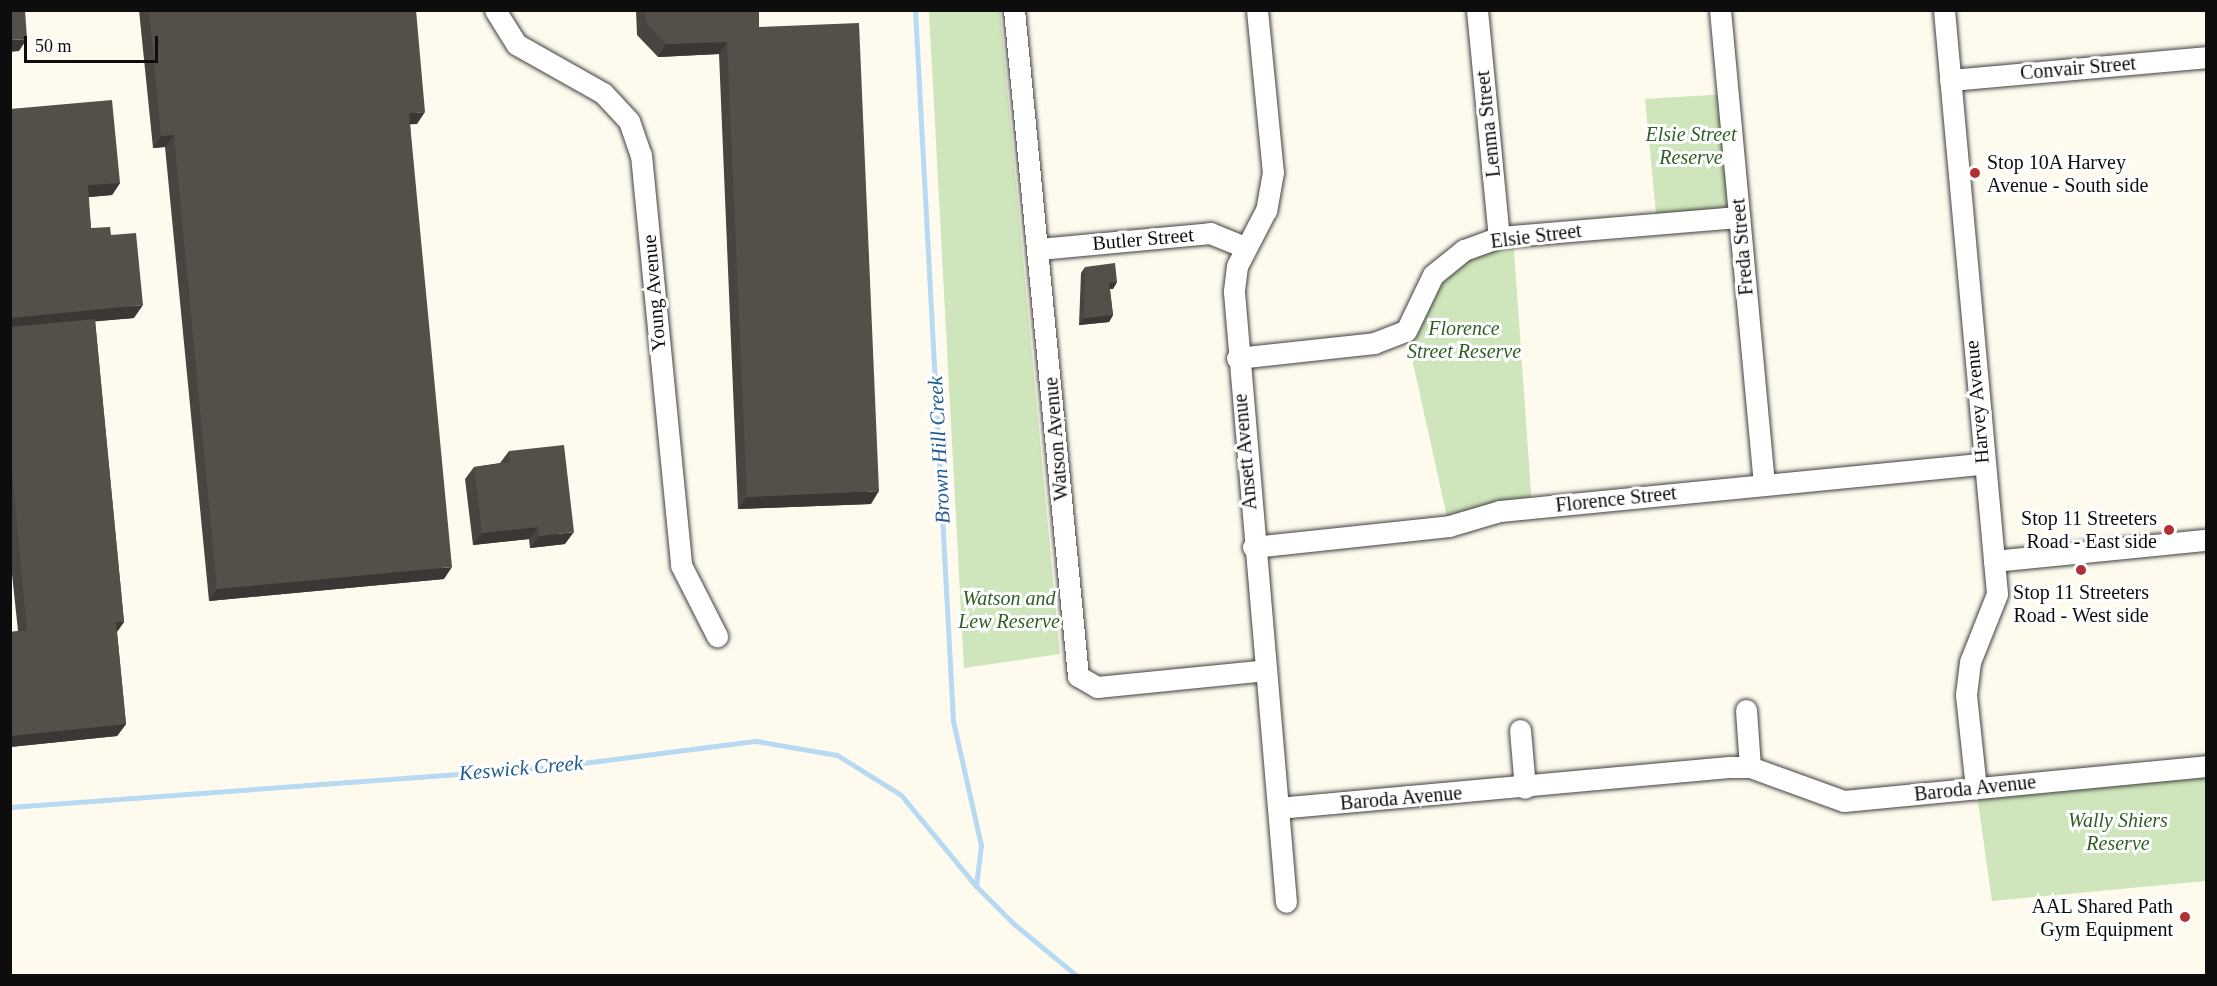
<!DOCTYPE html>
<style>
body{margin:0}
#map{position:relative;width:2217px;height:986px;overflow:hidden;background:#fefbee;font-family:"Times New Roman",serif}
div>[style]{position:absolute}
.green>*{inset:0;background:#cfe5bb}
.stream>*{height:5px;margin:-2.5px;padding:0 2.5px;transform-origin:2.5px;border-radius:2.5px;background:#b7d9f1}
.roads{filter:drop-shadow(0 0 2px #404040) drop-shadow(0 0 2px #404040)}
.minor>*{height:21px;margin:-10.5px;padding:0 10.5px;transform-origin:10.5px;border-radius:10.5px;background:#fff}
.wall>*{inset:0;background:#494440}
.shaded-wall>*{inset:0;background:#3c3734}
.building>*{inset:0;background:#554f4a}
.dots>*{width:16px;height:16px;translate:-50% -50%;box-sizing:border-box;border:3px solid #fff;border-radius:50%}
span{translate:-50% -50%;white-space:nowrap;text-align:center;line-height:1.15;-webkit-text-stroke:6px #fff;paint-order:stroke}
.street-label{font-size:20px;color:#0d0d0d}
.park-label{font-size:20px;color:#2d5f23;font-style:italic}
.poi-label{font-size:20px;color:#0d0d0d}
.left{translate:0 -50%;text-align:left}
.right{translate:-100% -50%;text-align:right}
.water-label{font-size:21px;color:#215d94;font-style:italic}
.frame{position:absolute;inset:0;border:12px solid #0d0d0d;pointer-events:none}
.scale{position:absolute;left:24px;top:36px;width:134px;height:27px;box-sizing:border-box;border:3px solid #0d0d0d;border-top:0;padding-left:8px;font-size:18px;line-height:21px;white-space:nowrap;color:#0d0d0d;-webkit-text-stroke:4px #fff;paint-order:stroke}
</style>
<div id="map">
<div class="green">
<div style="clip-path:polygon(929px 11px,1000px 11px,1060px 654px,964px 668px)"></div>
<div style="clip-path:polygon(1728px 94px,1739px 217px,1657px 224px,1645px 99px)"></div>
<div style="clip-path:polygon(1513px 236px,1532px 507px,1449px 526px,1406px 331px,1433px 275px)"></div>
<div style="clip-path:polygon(2206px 766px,2206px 881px,1992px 901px,1976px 788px)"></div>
</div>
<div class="stream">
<div style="left:915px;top:10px;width:712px;rotate:86.94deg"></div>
<div style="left:953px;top:721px;width:127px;rotate:77.3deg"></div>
<div style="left:981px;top:845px;width:41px;rotate:97deg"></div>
<div style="left:10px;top:807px;width:543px;rotate:-4.22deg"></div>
<div style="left:552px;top:767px;width:206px;rotate:-7.3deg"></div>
<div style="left:756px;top:741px;width:82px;rotate:9.8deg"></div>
<div style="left:837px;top:755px;width:75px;rotate:32deg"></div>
<div style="left:901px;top:795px;width:118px;rotate:50.5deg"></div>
<div style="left:976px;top:886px;width:54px;rotate:45deg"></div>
<div style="left:1014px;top:924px;width:82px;rotate:39.5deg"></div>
</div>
<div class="roads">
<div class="minor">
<div style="left:495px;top:10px;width:40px;rotate:58deg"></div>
<div style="left:516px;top:44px;width:100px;rotate:29.4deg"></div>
<div style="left:603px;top:93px;width:38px;rotate:47deg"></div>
<div style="left:629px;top:121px;width:36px;rotate:71deg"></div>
<div style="left:641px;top:155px;width:412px;rotate:84.4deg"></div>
<div style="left:681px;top:565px;width:80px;rotate:63.1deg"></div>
<div style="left:1014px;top:10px;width:669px;rotate:84.51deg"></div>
<div style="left:1078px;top:676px;width:22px;rotate:30deg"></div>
<div style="left:1097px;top:687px;width:170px;rotate:-5.7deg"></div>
<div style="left:1257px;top:10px;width:163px;rotate:84.4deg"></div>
<div style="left:1273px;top:172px;width:39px;rotate:100deg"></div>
<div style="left:1266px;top:210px;width:63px;rotate:117.4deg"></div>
<div style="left:1237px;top:266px;width:26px;rotate:97deg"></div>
<div style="left:1234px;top:292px;width:612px;rotate:85.13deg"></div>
<div style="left:1477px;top:10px;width:228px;rotate:84.5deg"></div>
<div style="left:1720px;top:10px;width:476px;rotate:84.7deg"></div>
<div style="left:1944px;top:10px;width:586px;rotate:84.81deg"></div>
<div style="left:1997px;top:594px;width:73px;rotate:111.7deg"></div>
<div style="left:1970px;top:662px;width:33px;rotate:97deg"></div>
<div style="left:1966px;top:695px;width:94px;rotate:83.9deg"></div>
<div style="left:1950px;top:80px;width:257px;rotate:-5.1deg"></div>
<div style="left:1039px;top:249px;width:172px;rotate:-5.3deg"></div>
<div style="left:1210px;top:233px;width:38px;rotate:22deg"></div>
<div style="left:1237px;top:358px;width:138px;rotate:-6.2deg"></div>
<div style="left:1374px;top:343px;width:34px;rotate:-21deg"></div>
<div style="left:1406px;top:331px;width:62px;rotate:-64.3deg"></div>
<div style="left:1433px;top:275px;width:40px;rotate:-39deg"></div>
<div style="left:1464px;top:250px;width:37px;rotate:-20deg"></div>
<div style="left:1499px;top:237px;width:241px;rotate:-4.8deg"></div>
<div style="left:1253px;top:547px;width:197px;rotate:-6.1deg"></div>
<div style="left:1449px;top:526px;width:53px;rotate:-16.4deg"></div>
<div style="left:1500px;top:511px;width:484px;rotate:-5.6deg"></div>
<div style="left:1994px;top:561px;width:213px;rotate:-5.7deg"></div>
<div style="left:1746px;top:710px;width:57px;rotate:86deg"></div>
<div style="left:1520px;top:730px;width:58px;rotate:85.1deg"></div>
<div style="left:1278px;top:808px;width:455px;rotate:-5.2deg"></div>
<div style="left:1731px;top:767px;width:19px"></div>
<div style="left:1750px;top:767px;width:100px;rotate:19.9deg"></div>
<div style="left:1844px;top:801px;width:364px;rotate:-5.5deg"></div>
</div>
</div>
<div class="wall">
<div style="clip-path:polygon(139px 10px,416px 10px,417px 124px,410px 124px,444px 579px,209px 601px,165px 147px,153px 148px)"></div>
<div style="clip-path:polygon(636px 10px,759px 10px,759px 27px,871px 504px,738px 509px,719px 54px,658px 57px,637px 35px)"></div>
<div style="clip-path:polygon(10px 109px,120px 183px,112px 195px,88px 197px,91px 228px,111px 235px,134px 318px,95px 321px,124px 622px,117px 632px,126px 724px,117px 736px,10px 747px,10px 632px,18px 631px,10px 555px)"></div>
<div style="clip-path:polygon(1085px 267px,1117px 282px,1113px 289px,1110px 289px,1113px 315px,1109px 322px,1079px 325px,1081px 273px)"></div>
<div style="clip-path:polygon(509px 451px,565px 544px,530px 548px,529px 539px,473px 545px,465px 479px,474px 467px,500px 463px)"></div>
</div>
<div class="shaded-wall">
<div style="clip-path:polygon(27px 39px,19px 51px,10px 52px,10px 40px)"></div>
<div style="clip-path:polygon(727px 42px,719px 54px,658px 57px,666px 44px)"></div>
<div style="clip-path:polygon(425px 112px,417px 124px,400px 125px,409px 113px)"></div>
<div style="clip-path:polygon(174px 135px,165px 147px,153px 148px,161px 136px)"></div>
<div style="clip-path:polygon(120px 183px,112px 195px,79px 198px,88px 185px)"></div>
<div style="clip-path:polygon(1117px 282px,1113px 289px,1105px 289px,1109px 283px)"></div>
<div style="clip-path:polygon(143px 305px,134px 318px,10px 329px,10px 318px)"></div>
<div style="clip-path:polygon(1113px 315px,1109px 322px,1079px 325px,1084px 318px)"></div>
<div style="clip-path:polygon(879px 491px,871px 504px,738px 509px,747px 497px)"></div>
<div style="clip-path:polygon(538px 527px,529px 539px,473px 545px,482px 533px)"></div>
<div style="clip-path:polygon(574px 532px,565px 544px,530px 548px,539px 536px)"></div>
<div style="clip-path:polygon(452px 567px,444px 579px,209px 601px,217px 589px)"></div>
<div style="clip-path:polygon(116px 622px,124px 622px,115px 634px)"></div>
<div style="clip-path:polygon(126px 724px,117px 736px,10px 747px,10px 736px)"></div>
</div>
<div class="building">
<div style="clip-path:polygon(10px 10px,25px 10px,27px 39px,10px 40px)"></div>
<div style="clip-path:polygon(149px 10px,416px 10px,425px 112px,409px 113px,452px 567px,217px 589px,174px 135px,161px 136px)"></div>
<div style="clip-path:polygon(645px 10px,759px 10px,759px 27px,859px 23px,879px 491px,747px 497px,727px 42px,666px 44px,646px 22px)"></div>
<div style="clip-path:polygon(112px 100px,120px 183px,88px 185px,91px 228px,110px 227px,111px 235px,136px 233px,143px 305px,10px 318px,10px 109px)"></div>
<div style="clip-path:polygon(1115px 263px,1117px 282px,1109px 283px,1113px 315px,1084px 318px,1085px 267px)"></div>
<div style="clip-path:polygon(95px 319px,124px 622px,116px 622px,126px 724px,10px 736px,10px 632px,27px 631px,10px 451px,10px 327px)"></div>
<div style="clip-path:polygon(564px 445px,574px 532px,539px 536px,538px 527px,482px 533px,474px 467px,510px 462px,509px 451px)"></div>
</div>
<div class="dots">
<div style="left:1975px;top:173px;background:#b13132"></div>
<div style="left:2169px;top:530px;background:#b13132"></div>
<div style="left:2081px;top:570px;background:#b13132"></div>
<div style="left:2185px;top:917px;background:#b13132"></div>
</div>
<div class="street-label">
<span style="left:2078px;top:68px;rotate:-5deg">Convair Street</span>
<span style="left:1488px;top:124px;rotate:-96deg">Lenma Street</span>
<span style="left:1536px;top:236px;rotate:-7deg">Elsie Street</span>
<span style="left:1143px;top:239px;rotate:-5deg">Butler Street</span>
<span style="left:1742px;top:247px;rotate:-95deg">Freda Street</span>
<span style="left:654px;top:293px;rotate:-95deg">Young Avenue</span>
<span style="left:1977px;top:402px;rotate:-95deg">Harvey Avenue</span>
<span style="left:1056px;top:439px;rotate:-95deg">Watson Avenue</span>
<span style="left:1245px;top:452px;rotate:-95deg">Ansett Avenue</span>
<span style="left:1616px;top:499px;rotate:-6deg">Florence Street</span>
<span style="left:1975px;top:788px;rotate:-6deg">Baroda Avenue</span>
<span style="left:1401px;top:798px;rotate:-5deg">Baroda Avenue</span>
</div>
<div class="park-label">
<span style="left:1691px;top:146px">Elsie Street<br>Reserve</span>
<span style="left:1464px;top:340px">Florence<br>Street Reserve</span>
<span style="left:1009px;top:610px">Watson and<br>Lew Reserve</span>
<span style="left:2118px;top:832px">Wally Shiers<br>Reserve</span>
</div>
<div class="poi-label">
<span class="left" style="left:1987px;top:174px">Stop 10A Harvey<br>Avenue - South side</span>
<span class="right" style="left:2157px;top:530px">Stop 11 Streeters<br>Road - East side</span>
<span style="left:2081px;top:604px">Stop 11 Streeters<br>Road - West side</span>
<span class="right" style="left:2173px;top:918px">AAL Shared Path<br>Gym Equipment</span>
</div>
<div class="water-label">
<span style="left:939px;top:450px;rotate:-93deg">Brown Hill Creek</span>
<span style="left:521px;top:768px;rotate:-5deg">Keswick Creek</span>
</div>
<div class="frame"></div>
<div class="scale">50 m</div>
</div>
